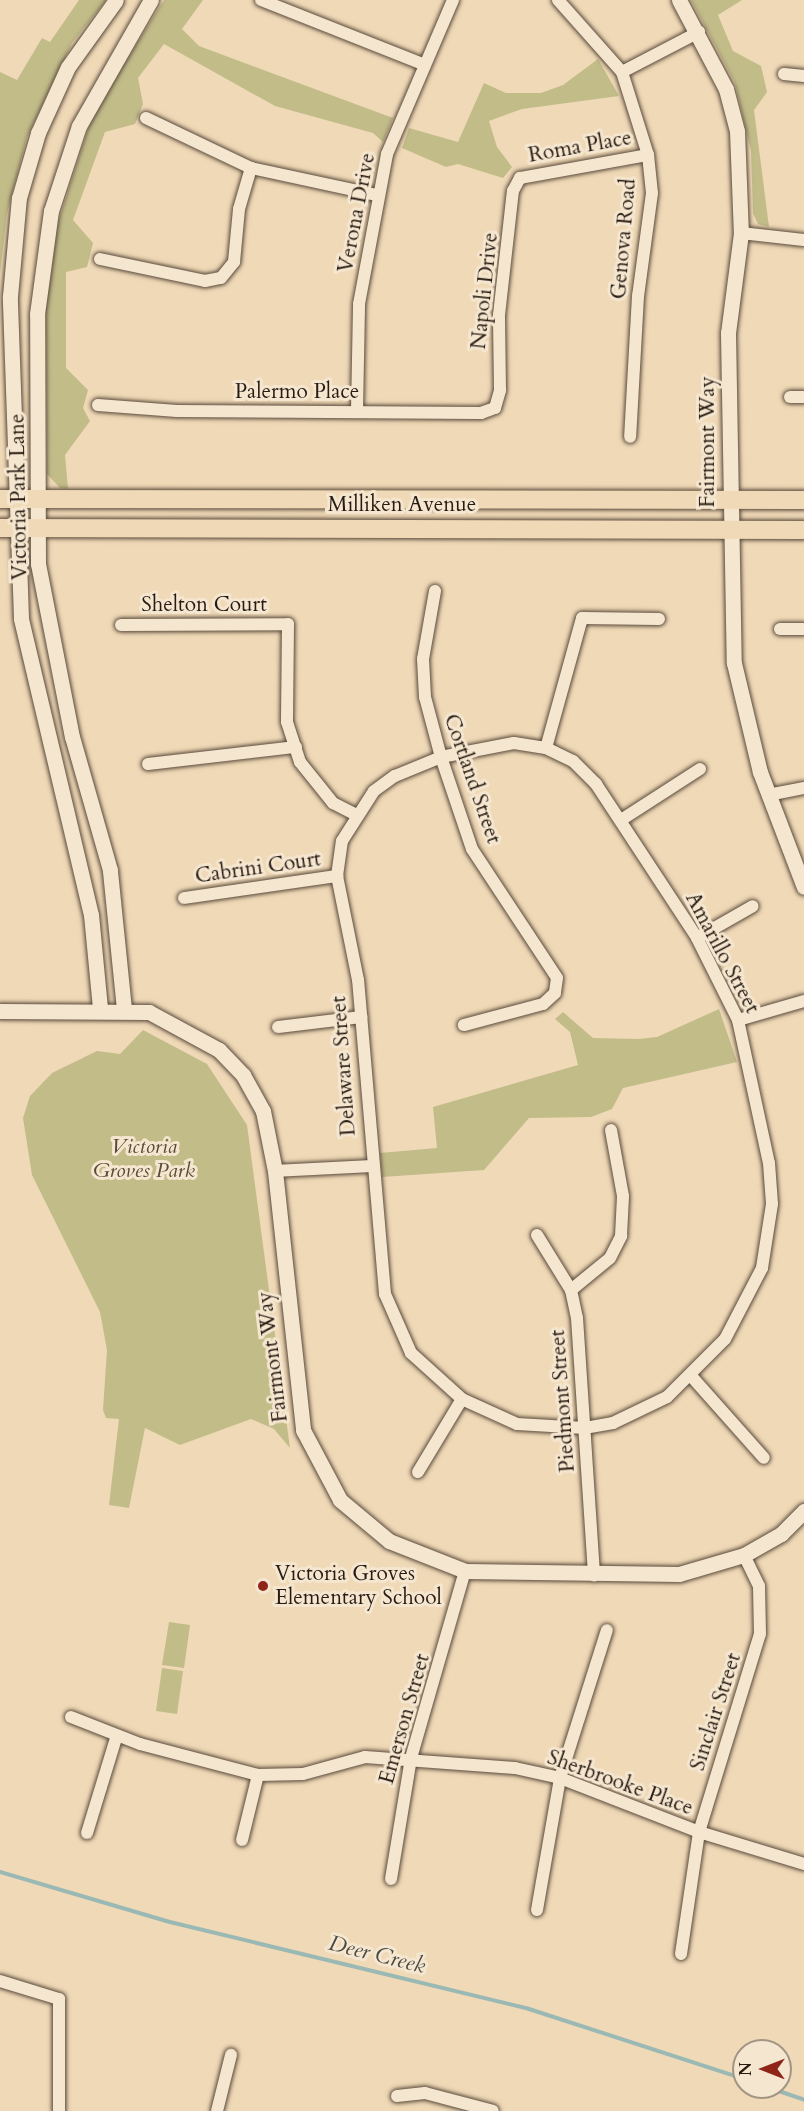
<!DOCTYPE html>
<style>
body{margin:0}
#map{position:relative;width:804px;height:2111px;overflow:hidden;background:#f0d9b7;font-family:Cardo,serif}
div>[style]{position:absolute}
.green>*{inset:0;background:#c2bc89}
.stream>*{height:4px;margin:-2px;padding:0 2px;transform-origin:2px;border-radius:2px;background:#9bb9b4}
.roads{filter:drop-shadow(0 0 2px #594a3b) drop-shadow(0 0 2px #594a3b)}
.minor>*{height:12px;margin:-6px;padding:0 6px;transform-origin:6px;border-radius:6px;background:#f5e6d0}
.tertiary>*{height:15px;margin:-7.5px;padding:0 7.5px;transform-origin:7.5px;border-radius:7.5px;background:#f5e6d0}
.primary>*{height:18px;margin:-9px;padding:0 9px;transform-origin:9px;border-radius:9px;background:#f0d9b7}
.dots>*{width:16px;height:16px;translate:-50% -50%;box-sizing:border-box;border:3px solid #f5e6d0;border-radius:50%}
span{translate:-50% -50%;white-space:nowrap;text-align:center;line-height:1.15;-webkit-text-stroke:6px #f5e6d0;paint-order:stroke}
.street-label{font-size:21px;color:#271b12}
.park-label{font-size:21px;color:#564b36;font-style:italic}
.poi-label{font-size:21px;color:#271b12}
.left{translate:0 -50%;text-align:left}
.water-label{font-size:22px;color:#4a4a43;font-style:italic}
.north{position:absolute;left:732px;top:2039px;width:60px;height:60px;box-sizing:border-box;background:#f5e6d0;border:2px solid #a39584;border-radius:50%;rotate:270deg;font-size:16px;font-weight:700;line-height:24px;text-align:center;color:#271b12}
.north::after{content:'';display:block;margin:auto;width:21px;height:27px;background:#8f2418;clip-path:polygon(50% 0,100% 100%,50% 72%,0 100%)}
</style>
<div id="map">
<div class="green">
<div style="clip-path:polygon(79px 0,106px 0,72px 43px,27px 137px,7px 213px,0 274px,0 72px,17px 80px,42px 38px,50px 42px)"></div>
<div style="clip-path:polygon(164px 0,203px 0,182px 29px,199px 46px,393px 118px,383px 142px,373px 133px,275px 106px,164px 44px,138px 78px,143px 104px,135px 124px,105px 132px,73px 220px,93px 243px,87px 267px,66px 272px,66px 368px,88px 390px,83px 408px,90px 421px,65px 455px,68px 489px,60px 488px,47px 474px,46px 308px,58px 223px,93px 114px)"></div>
<div style="clip-path:polygon(691px 0,742px 0,718px 15px,733px 51px,761px 66px,767px 92px,754px 110px,769px 227px,758px 224px,753px 213px,751px 151px,735px 83px)"></div>
<div style="clip-path:polygon(598px 59px,619px 96px,522px 109px,489px 121px,497px 147px,512px 167px,503px 178px,458px 164px,446px 167px,402px 148px,409px 128px,458px 142px,484px 83px,506px 93px,541px 93px,563px 85px)"></div>
<div style="clip-path:polygon(719px 1009px,737px 1062px,623px 1088px,612px 1109px,591px 1117px,529px 1118px,484px 1170px,382px 1177px,380px 1153px,437px 1148px,433px 1107px,578px 1065px,570px 1032px,555px 1019px,563px 1012px,593px 1038px,638px 1039px,657px 1037px)"></div>
<div style="clip-path:polygon(143px 1030px,207px 1064px,247px 1125px,290px 1448px,274px 1429px,251px 1419px,180px 1445px,145px 1428px,129px 1508px,109px 1505px,119px 1419px,106px 1418px,103px 1410px,107px 1350px,100px 1312px,32px 1175px,23px 1118px,30px 1096px,52px 1073px,97px 1051px,120px 1054px)"></div>
<div style="clip-path:polygon(169px 1622px,190px 1625px,184px 1668px,162px 1665px)"></div>
<div style="clip-path:polygon(162px 1668px,183px 1671px,177px 1714px,156px 1711px)"></div>
</div>
<div class="stream">
<div style="left:0;top:1872px;width:177px;rotate:16.4deg"></div>
<div style="left:170px;top:1922px;width:369px;rotate:13.6deg"></div>
<div style="left:529px;top:2009px;width:226px;rotate:18deg"></div>
<div style="left:767px;top:2087px;width:39px;rotate:19deg"></div>
</div>
<div class="roads">
<div class="minor">
<div style="left:261px;top:0;width:176px;rotate:21.6deg"></div>
<div style="left:558px;top:0;width:96px;rotate:48.4deg"></div>
<div style="left:622px;top:72px;width:87px;rotate:72.6deg"></div>
<div style="left:648px;top:155px;width:38px;rotate:84deg"></div>
<div style="left:652px;top:193px;width:104px;rotate:97.7deg"></div>
<div style="left:638px;top:296px;width:141px;rotate:93.2deg"></div>
<div style="left:622px;top:72px;width:87px;rotate:-27.5deg"></div>
<div style="left:784px;top:74px;width:20px;rotate:6deg"></div>
<div style="left:146px;top:118px;width:116px;rotate:25.5deg"></div>
<div style="left:251px;top:168px;width:129px;rotate:12.1deg"></div>
<div style="left:741px;top:233px;width:63px;rotate:6.3deg"></div>
<div style="left:100px;top:259px;width:107px;rotate:11.8deg"></div>
<div style="left:205px;top:281px;width:16px;rotate:-11deg"></div>
<div style="left:221px;top:278px;width:21px;rotate:-51deg"></div>
<div style="left:234px;top:262px;width:53px;rotate:-84.6deg"></div>
<div style="left:239px;top:209px;width:43px;rotate:-73.7deg"></div>
<div style="left:790px;top:397px;width:14px"></div>
<div style="left:98px;top:405px;width:79px;rotate:4.3deg"></div>
<div style="left:177px;top:411px;width:304px;rotate:0.4deg"></div>
<div style="left:481px;top:413px;width:15px;rotate:-20deg"></div>
<div style="left:495px;top:408px;width:19px;rotate:-74deg"></div>
<div style="left:500px;top:390px;width:75px;rotate:-90.8deg"></div>
<div style="left:499px;top:315px;width:125px;rotate:-83.6deg"></div>
<div style="left:513px;top:191px;width:15px;rotate:-62deg"></div>
<div style="left:520px;top:178px;width:130px;rotate:-10.2deg"></div>
<div style="left:357px;top:411px;width:107px;rotate:-88.9deg"></div>
<div style="left:359px;top:304px;width:153px;rotate:-79.4deg"></div>
<div style="left:387px;top:154px;width:168px;rotate:-66.8deg"></div>
<div style="left:435px;top:591px;width:69px;rotate:100deg"></div>
<div style="left:423px;top:659px;width:38px;rotate:87deg"></div>
<div style="left:425px;top:697px;width:62px;rotate:75.1deg"></div>
<div style="left:441px;top:757px;width:97px;rotate:71.4deg"></div>
<div style="left:472px;top:849px;width:154px;rotate:56.6deg"></div>
<div style="left:557px;top:978px;width:15px;rotate:98deg"></div>
<div style="left:555px;top:993px;width:16px;rotate:137deg"></div>
<div style="left:543px;top:1004px;width:82px;rotate:165.1deg"></div>
<div style="left:121px;top:625px;width:167px;rotate:-0.3deg"></div>
<div style="left:288px;top:624px;width:98px;rotate:90.6deg"></div>
<div style="left:287px;top:722px;width:42px;rotate:72deg"></div>
<div style="left:300px;top:762px;width:53px;rotate:51.2deg"></div>
<div style="left:333px;top:803px;width:25px;rotate:27deg"></div>
<div style="left:780px;top:629px;width:24px"></div>
<div style="left:514px;top:743px;width:32px;rotate:9deg"></div>
<div style="left:546px;top:748px;width:30px;rotate:26deg"></div>
<div style="left:573px;top:761px;width:33px;rotate:45deg"></div>
<div style="left:596px;top:784px;width:184px;rotate:56.7deg"></div>
<div style="left:697px;top:938px;width:92px;rotate:63.4deg"></div>
<div style="left:738px;top:1020px;width:146px;rotate:77.8deg"></div>
<div style="left:769px;top:1163px;width:41px;rotate:85.8deg"></div>
<div style="left:772px;top:1204px;width:65px;rotate:98.9deg"></div>
<div style="left:762px;top:1268px;width:80px;rotate:117.5deg"></div>
<div style="left:725px;top:1339px;width:82px;rotate:135deg"></div>
<div style="left:667px;top:1397px;width:60px;rotate:154.3deg"></div>
<div style="left:613px;top:1423px;width:28px;rotate:170deg"></div>
<div style="left:585px;top:1428px;width:68px;rotate:-176.6deg"></div>
<div style="left:517px;top:1424px;width:60px;rotate:-155.6deg"></div>
<div style="left:462px;top:1399px;width:69px;rotate:-138deg"></div>
<div style="left:411px;top:1353px;width:64px;rotate:-113.8deg"></div>
<div style="left:385px;top:1294px;width:315px;rotate:-94.9deg"></div>
<div style="left:358px;top:980px;width:106px;rotate:-101.4deg"></div>
<div style="left:337px;top:876px;width:35px;rotate:-82deg"></div>
<div style="left:342px;top:841px;width:59px;rotate:-57.4deg"></div>
<div style="left:374px;top:791px;width:26px;rotate:-36deg"></div>
<div style="left:395px;top:776px;width:50px;rotate:-22.4deg"></div>
<div style="left:441px;top:757px;width:74px;rotate:-10.9deg"></div>
<div style="left:546px;top:748px;width:135px;rotate:-74.5deg"></div>
<div style="left:582px;top:618px;width:77px;rotate:0.7deg"></div>
<div style="left:148px;top:764px;width:149px;rotate:-6.6deg"></div>
<div style="left:768px;top:795px;width:37px;rotate:-11deg"></div>
<div style="left:621px;top:820px;width:94px;rotate:-32.8deg"></div>
<div style="left:184px;top:898px;width:155px;rotate:-8.2deg"></div>
<div style="left:697px;top:938px;width:64px;rotate:-29.7deg"></div>
<div style="left:738px;top:1020px;width:69px;rotate:-16.1deg"></div>
<div style="left:278px;top:1027px;width:84px;rotate:-6.9deg"></div>
<div style="left:275px;top:1171px;width:96px;rotate:-3deg"></div>
<div style="left:537px;top:1235px;width:65px;rotate:58.3deg"></div>
<div style="left:571px;top:1290px;width:29px;rotate:78deg"></div>
<div style="left:577px;top:1318px;width:258px;rotate:86.2deg"></div>
<div style="left:571px;top:1290px;width:50px;rotate:-39.4deg"></div>
<div style="left:610px;top:1258px;width:25px;rotate:-63deg"></div>
<div style="left:621px;top:1236px;width:40px;rotate:-87.1deg"></div>
<div style="left:623px;top:1196px;width:67px;rotate:-100.3deg"></div>
<div style="left:692px;top:1377px;width:108px;rotate:48.4deg"></div>
<div style="left:418px;top:1472px;width:85px;rotate:-58.9deg"></div>
<div style="left:71px;top:1717px;width:74px;rotate:21.4deg"></div>
<div style="left:140px;top:1744px;width:122px;rotate:14.7deg"></div>
<div style="left:258px;top:1775px;width:45px;rotate:-1.3deg"></div>
<div style="left:303px;top:1774px;width:64px;rotate:-15.3deg"></div>
<div style="left:365px;top:1757px;width:150px;rotate:4.2deg"></div>
<div style="left:515px;top:1768px;width:46px;rotate:12.5deg"></div>
<div style="left:560px;top:1778px;width:149px;rotate:21.2deg"></div>
<div style="left:699px;top:1832px;width:110px;rotate:16.9deg"></div>
<div style="left:87px;top:1833px;width:102px;rotate:-73deg"></div>
<div style="left:242px;top:1840px;width:67px;rotate:-76.2deg"></div>
<div style="left:391px;top:1879px;width:123px;rotate:-80.6deg"></div>
<div style="left:411px;top:1758px;width:195px;rotate:-73.9deg"></div>
<div style="left:537px;top:1910px;width:134px;rotate:-80.1deg"></div>
<div style="left:560px;top:1778px;width:155px;rotate:-72.4deg"></div>
<div style="left:681px;top:1954px;width:123px;rotate:-81.6deg"></div>
<div style="left:699px;top:1832px;width:207px;rotate:-72.9deg"></div>
<div style="left:760px;top:1634px;width:48px;rotate:-91.2deg"></div>
<div style="left:759px;top:1586px;width:34px;rotate:-116deg"></div>
<div style="left:0;top:1981px;width:62px;rotate:17deg"></div>
<div style="left:59px;top:1999px;width:112px;rotate:90deg"></div>
<div style="left:397px;top:2096px;width:28px;rotate:-6deg"></div>
<div style="left:425px;top:2093px;width:70px;rotate:14.8deg"></div>
<div style="left:217px;top:2111px;width:58px;rotate:-76deg"></div>
</div>
<div class="tertiary">
<div style="left:679px;top:0;width:101px;rotate:62.2deg"></div>
<div style="left:726px;top:89px;width:43px;rotate:75.3deg"></div>
<div style="left:737px;top:131px;width:102px;rotate:87.8deg"></div>
<div style="left:741px;top:233px;width:101px;rotate:97.4deg"></div>
<div style="left:728px;top:333px;width:330px;rotate:89deg"></div>
<div style="left:734px;top:663px;width:112px;rotate:76.6deg"></div>
<div style="left:760px;top:772px;width:123px;rotate:69.1deg"></div>
<div style="left:100px;top:1008px;width:93px;rotate:-95.5deg"></div>
<div style="left:91px;top:915px;width:305px;rotate:-103.3deg"></div>
<div style="left:21px;top:618px;width:322px;rotate:-92deg"></div>
<div style="left:10px;top:296px;width:98px;rotate:-84.8deg"></div>
<div style="left:19px;top:198px;width:68px;rotate:-73.7deg"></div>
<div style="left:38px;top:133px;width:72px;rotate:-65.6deg"></div>
<div style="left:68px;top:67px;width:82px;rotate:-54.4deg"></div>
<div style="left:124px;top:1009px;width:140px;rotate:-95.8deg"></div>
<div style="left:110px;top:870px;width:138px;rotate:-105.9deg"></div>
<div style="left:72px;top:737px;width:176px;rotate:-101.1deg"></div>
<div style="left:38px;top:564px;width:250px;rotate:-90.2deg"></div>
<div style="left:37px;top:314px;width:104px;rotate:-82.3deg"></div>
<div style="left:51px;top:211px;width:89px;rotate:-71.8deg"></div>
<div style="left:79px;top:126px;width:145px;rotate:-60.3deg"></div>
<div style="left:0;top:1011px;width:149px;rotate:0.4deg"></div>
<div style="left:149px;top:1012px;width:80px;rotate:28.5deg"></div>
<div style="left:219px;top:1050px;width:35px;rotate:46deg"></div>
<div style="left:243px;top:1075px;width:41px;rotate:60.9deg"></div>
<div style="left:263px;top:1111px;width:61px;rotate:78.7deg"></div>
<div style="left:275px;top:1171px;width:261px;rotate:83.8deg"></div>
<div style="left:303px;top:1430px;width:79px;rotate:62.1deg"></div>
<div style="left:340px;top:1500px;width:64px;rotate:39.9deg"></div>
<div style="left:389px;top:1541px;width:82px;rotate:21.5deg"></div>
<div style="left:465px;top:1571px;width:214px;rotate:0.8deg"></div>
<div style="left:679px;top:1574px;width:68px;rotate:-16.3deg"></div>
<div style="left:744px;top:1555px;width:43px;rotate:-29.6deg"></div>
<div style="left:781px;top:1534px;width:33px;rotate:-45deg"></div>
</div>
<div class="primary">
<div style="left:0;top:499px;width:804px;rotate:0.07deg"></div>
<div style="left:0;top:528px;width:804px;rotate:0.14deg"></div>
</div>
</div>
<div class="dots">
<div style="left:263px;top:1586px;background:#8f2418"></div>
</div>
<div class="street-label">
<span style="left:580px;top:147px;rotate:-10deg">Roma Place</span>
<span style="left:357px;top:213px;rotate:-79deg">Verona Drive</span>
<span style="left:624px;top:239px;rotate:-85deg">Genova Road</span>
<span style="left:485px;top:291px;rotate:-84deg">Napoli Drive</span>
<span style="left:297px;top:392px">Palermo Place</span>
<span style="left:708px;top:442px;rotate:-90deg">Fairmont Way</span>
<span style="left:19px;top:497px;rotate:-91deg">Victoria Park Lane</span>
<span style="left:402px;top:505px">Milliken Avenue</span>
<span style="left:204px;top:605px">Shelton Court</span>
<span style="left:472px;top:779px;rotate:71deg">Cortland Street</span>
<span style="left:258px;top:868px;rotate:-8deg">Cabrini Court</span>
<span style="left:722px;top:953px;rotate:62deg">Amarillo Street</span>
<span style="left:344px;top:1066px;rotate:-94deg">Delaware Street</span>
<span style="left:273px;top:1357px;rotate:-97deg">Fairmont Way</span>
<span style="left:563px;top:1401px;rotate:-94deg">Piedmont Street</span>
<span style="left:716px;top:1712px;rotate:-72deg">Sinclair Street</span>
<span style="left:405px;top:1719px;rotate:-74deg">Emerson Street</span>
<span style="left:620px;top:1783px;rotate:20deg">Sherbrooke Place</span>
</div>
<div class="park-label">
<span style="left:144px;top:1159px">Victoria<br>Groves Park</span>
</div>
<div class="poi-label">
<span class="left" style="left:275px;top:1586px">Victoria Groves<br>Elementary School</span>
</div>
<div class="water-label">
<span style="left:377px;top:1955px;rotate:14deg">Deer Creek</span>
</div>
<div class="north">N</div>
</div>
